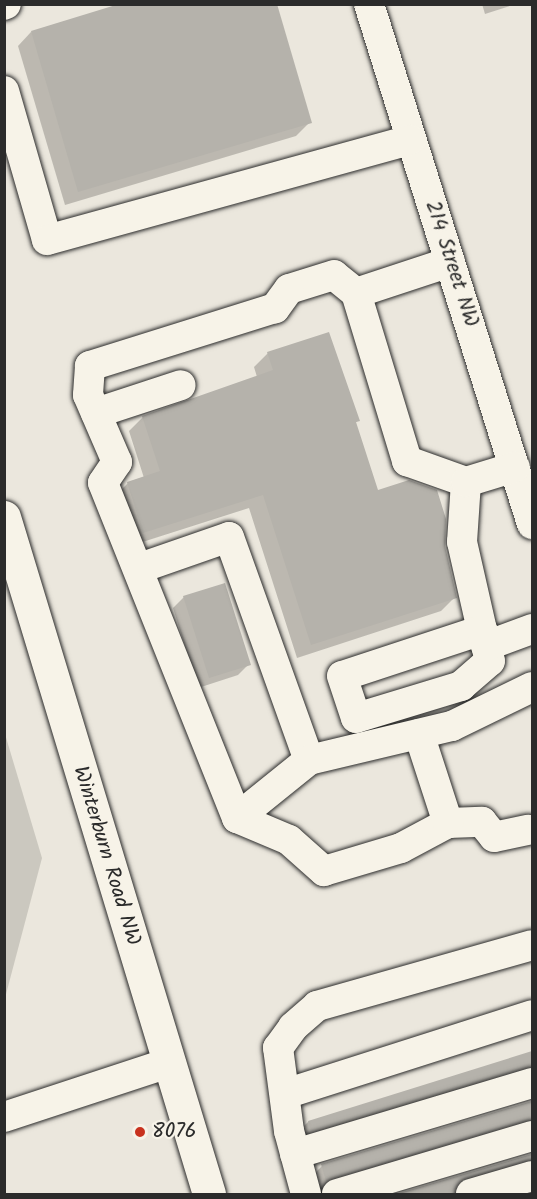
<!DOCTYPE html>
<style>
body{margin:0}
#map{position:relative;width:537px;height:1199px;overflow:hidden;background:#ebe7dd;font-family:Kalam,sans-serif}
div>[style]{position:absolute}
.green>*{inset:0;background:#cbc8bf}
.shadow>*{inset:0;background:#0003}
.building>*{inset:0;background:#b5b2ab}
.roads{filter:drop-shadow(0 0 2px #2b2b2b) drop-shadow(0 0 2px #2b2b2b)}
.minor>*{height:30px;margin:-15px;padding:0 15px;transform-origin:15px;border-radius:15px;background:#f7f3e8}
.major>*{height:33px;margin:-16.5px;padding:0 16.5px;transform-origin:16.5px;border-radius:16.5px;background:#f7f3e8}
.dots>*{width:16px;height:16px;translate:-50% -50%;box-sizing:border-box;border:3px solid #f7f3e8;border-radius:50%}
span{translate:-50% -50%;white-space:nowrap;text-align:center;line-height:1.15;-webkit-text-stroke:4.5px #f7f3e8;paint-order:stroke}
.street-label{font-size:21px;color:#2b2b2b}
.poi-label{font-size:21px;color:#2b2b2b}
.left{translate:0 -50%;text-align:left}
.frame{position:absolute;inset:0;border:6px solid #2b2b2b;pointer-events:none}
</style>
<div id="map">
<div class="green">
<div style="clip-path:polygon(5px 734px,42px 858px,5px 998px)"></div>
</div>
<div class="shadow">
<div style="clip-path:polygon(482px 4px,516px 4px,485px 14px)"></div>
<div style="clip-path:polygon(31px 32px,310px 122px,296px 136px,65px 205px,18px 46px)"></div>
<div style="clip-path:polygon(268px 353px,359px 420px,355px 423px,377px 492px,444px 546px,455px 597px,441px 611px,297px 658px,249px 508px,130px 546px,114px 497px,128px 483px,144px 478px,129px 431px,143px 417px,257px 377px,254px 367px)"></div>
<div style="clip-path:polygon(184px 597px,249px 664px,238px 675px,198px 688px,173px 608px)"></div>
<div style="clip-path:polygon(532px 1052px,532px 1088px,298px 1143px,295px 1135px,308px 1122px)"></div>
<div style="clip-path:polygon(532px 1102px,532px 1141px,513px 1132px,313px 1193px,309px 1179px,322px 1166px)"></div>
<div style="clip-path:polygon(532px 1155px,532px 1180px,522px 1172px,454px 1194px,398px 1194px)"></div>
</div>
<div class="building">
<div style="clip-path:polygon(119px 4px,277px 4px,312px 123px,78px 192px,31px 31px)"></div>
<div style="clip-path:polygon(329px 332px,360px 421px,356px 422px,378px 490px,409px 480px,437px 490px,446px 519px,445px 546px,457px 598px,311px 645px,263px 495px,143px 533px,127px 482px,160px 471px,142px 416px,273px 370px,267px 352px)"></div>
<div style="clip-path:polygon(225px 583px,251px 665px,209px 678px,183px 596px)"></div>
<div style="clip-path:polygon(532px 1051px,532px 1066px,311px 1131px,308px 1121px)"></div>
<div style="clip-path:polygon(532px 1101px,532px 1119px,326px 1181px,321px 1164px)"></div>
<div style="clip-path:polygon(532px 1154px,532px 1159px,466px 1178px,458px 1183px,454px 1194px,396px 1194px)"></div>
</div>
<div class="roads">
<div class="minor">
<div style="left:369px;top:4px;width:545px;rotate:72.6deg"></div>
<div style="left:4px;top:5px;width:2px;rotate:-27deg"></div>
<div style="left:4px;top:91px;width:155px;rotate:73.9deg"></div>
<div style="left:47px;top:240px;width:377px;rotate:-15.4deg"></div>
<div style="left:450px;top:262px;width:99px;rotate:161.7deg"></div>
<div style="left:356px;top:293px;width:176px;rotate:73.1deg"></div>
<div style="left:407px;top:461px;width:63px;rotate:19.6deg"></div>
<div style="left:466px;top:482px;width:60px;rotate:93.8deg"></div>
<div style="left:462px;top:542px;width:90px;rotate:77.2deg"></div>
<div style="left:482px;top:630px;width:147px;rotate:161.8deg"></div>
<div style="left:342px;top:676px;width:44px;rotate:71.6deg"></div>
<div style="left:356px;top:718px;width:110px;rotate:-16.9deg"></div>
<div style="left:461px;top:686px;width:38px;rotate:-41deg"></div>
<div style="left:490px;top:661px;width:32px;rotate:-104deg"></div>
<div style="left:356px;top:293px;width:28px;rotate:-141deg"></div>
<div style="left:334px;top:275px;width:47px;rotate:162.7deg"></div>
<div style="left:289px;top:289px;width:24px;rotate:126deg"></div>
<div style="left:275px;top:308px;width:194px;rotate:162.6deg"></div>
<div style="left:90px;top:366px;width:29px;rotate:94deg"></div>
<div style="left:88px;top:395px;width:73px;rotate:66.6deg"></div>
<div style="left:117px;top:462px;width:25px;rotate:124deg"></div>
<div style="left:103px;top:483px;width:361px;rotate:68.2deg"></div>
<div style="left:237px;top:818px;width:56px;rotate:22.9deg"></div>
<div style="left:289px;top:840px;width:47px;rotate:41.5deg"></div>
<div style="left:324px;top:871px;width:80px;rotate:-16.6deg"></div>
<div style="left:401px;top:848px;width:53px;rotate:-28deg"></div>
<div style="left:448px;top:823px;width:34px;rotate:-2deg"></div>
<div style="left:482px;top:822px;width:19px;rotate:51deg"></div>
<div style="left:494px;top:837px;width:35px;rotate:-12deg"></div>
<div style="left:96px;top:413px;width:89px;rotate:-18.2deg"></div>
<div style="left:466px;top:482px;width:51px;rotate:-17deg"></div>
<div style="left:140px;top:568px;width:94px;rotate:-19.2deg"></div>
<div style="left:229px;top:537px;width:237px;rotate:70.3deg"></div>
<div style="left:309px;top:760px;width:92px;rotate:141.1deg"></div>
<div style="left:486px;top:646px;width:49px;rotate:-20.3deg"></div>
<div style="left:419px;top:734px;width:94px;rotate:72deg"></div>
<div style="left:309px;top:760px;width:147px;rotate:-13.4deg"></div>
<div style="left:452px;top:726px;width:89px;rotate:-26deg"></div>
<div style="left:285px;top:1094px;width:259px;rotate:-17.7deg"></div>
<div style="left:4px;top:1117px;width:173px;rotate:-18.2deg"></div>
<div style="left:295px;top:1154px;width:247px;rotate:-16.7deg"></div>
<div style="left:306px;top:1194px;width:65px;rotate:-105.1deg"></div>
<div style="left:289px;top:1131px;width:84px;rotate:-97.5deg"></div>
<div style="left:278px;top:1048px;width:26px;rotate:-54deg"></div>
<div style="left:293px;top:1027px;width:32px;rotate:-41deg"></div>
<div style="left:317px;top:1006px;width:223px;rotate:-15.8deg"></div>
<div style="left:337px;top:1194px;width:203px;rotate:-16.6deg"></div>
<div style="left:471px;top:1194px;width:64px;rotate:-16.4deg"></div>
</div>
<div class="major">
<div style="left:4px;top:517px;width:707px;rotate:73.15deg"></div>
</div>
</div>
<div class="dots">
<div style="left:140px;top:1132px;background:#c8321e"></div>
</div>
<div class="street-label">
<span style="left:451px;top:264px;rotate:72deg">214 Street NW</span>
<span style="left:106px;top:856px;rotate:73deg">Winterburn Road NW</span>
</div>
<div class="poi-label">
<span class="left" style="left:152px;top:1132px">8076</span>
</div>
<div class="frame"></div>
</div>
